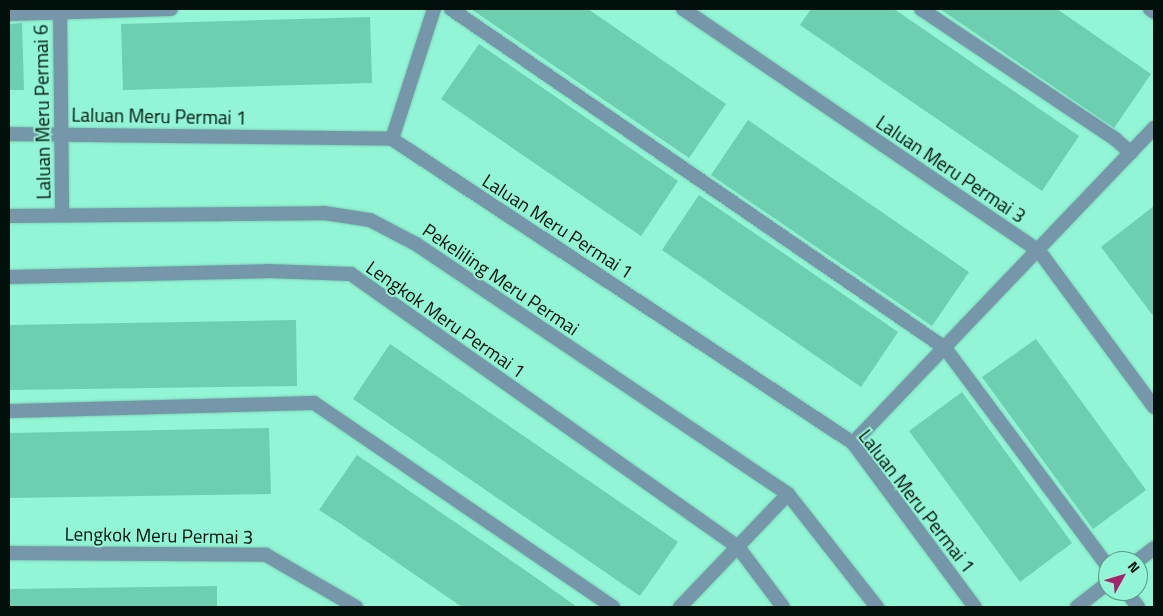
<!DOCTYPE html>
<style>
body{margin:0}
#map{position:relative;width:1163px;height:616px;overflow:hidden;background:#92f5d5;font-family:"Titillium Web",sans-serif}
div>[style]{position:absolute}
.building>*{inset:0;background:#6ccfb0}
.roads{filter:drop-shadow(0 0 1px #7bd1b5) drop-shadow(0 0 1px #7bd1b5)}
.service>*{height:14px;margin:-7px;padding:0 7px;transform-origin:7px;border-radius:7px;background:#7597a9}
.minor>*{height:14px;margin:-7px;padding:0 7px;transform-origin:7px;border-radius:7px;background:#7597a9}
.tertiary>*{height:14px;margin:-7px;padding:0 7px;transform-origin:7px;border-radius:7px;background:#7597a9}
span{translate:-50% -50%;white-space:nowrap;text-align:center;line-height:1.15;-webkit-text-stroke:4px #92f5d5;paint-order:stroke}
.street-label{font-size:19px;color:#00110b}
.frame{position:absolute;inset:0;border:10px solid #00110b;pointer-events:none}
.north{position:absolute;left:1098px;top:551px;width:50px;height:50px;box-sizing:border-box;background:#92f5d5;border:1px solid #589a84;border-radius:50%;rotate:51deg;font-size:14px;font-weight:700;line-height:20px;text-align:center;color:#00110b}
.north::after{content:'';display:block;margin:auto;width:18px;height:22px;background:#a7236e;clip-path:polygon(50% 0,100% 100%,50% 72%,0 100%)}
</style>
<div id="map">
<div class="building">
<div style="clip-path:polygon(471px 9px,588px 9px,726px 104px,689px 158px)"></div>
<div style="clip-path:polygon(811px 9px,894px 9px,1079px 136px,1042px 191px,800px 25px)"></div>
<div style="clip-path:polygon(940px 9px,1057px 9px,1151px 74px,1114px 128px)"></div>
<div style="clip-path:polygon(370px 17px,372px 83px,123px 90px,121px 24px)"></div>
<div style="clip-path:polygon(22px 23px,24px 90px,9px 90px,9px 24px)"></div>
<div style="clip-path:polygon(479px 44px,678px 181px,641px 236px,441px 99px)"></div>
<div style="clip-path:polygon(748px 120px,969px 272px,932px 326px,711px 175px)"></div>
<div style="clip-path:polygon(699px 195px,898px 332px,861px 387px,662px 250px)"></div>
<div style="clip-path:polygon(1154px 206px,1154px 317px,1101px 247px)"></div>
<div style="clip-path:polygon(296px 320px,297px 386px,9px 390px,9px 325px)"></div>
<div style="clip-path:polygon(1036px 339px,1146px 490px,1093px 529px,982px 377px)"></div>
<div style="clip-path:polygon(390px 344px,678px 542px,640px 596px,353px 399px)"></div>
<div style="clip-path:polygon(962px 392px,1072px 543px,1020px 582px,909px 431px)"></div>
<div style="clip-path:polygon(269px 428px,271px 494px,9px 498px,9px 433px)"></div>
<div style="clip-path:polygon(357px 455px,535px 577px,577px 607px,462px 607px,341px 524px,319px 510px)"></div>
<div style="clip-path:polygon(217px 586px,217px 607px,9px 607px,9px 589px)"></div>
</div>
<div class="roads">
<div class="service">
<div style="left:451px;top:9px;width:599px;rotate:34.46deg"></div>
<div style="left:945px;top:348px;width:273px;rotate:53.3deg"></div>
<div style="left:921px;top:9px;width:234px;rotate:33.8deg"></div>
<div style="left:1115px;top:139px;width:21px;rotate:41deg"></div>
<div style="left:9px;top:14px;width:162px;rotate:-1.8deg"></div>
<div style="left:9px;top:411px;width:305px;rotate:-1.5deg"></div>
<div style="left:314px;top:403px;width:362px;rotate:34.3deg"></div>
<div style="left:853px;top:443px;width:436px;rotate:-46.3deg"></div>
<div style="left:1126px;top:591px;width:20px;rotate:53deg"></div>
</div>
<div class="minor">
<div style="left:60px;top:9px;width:206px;rotate:89.4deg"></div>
<div style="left:683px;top:9px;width:430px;rotate:34.2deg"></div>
<div style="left:1039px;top:251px;width:194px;rotate:53.6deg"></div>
<div style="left:1150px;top:9px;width:5px;rotate:37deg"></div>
<div style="left:9px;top:134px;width:383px;rotate:0.7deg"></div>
<div style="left:392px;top:139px;width:552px;rotate:33.4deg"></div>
<div style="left:853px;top:443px;width:204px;rotate:53.4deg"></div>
<div style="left:392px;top:139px;width:137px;rotate:-72.1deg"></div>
<div style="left:9px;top:277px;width:258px;rotate:-1.3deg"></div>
<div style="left:267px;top:271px;width:84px;rotate:2deg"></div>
<div style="left:351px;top:274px;width:474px;rotate:35.2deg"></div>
<div style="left:738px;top:547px;width:75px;rotate:53.1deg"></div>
<div style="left:9px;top:553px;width:257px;rotate:0.4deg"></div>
<div style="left:266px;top:555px;width:104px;rotate:30deg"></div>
<div style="left:1137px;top:561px;width:21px;rotate:-37deg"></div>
<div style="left:680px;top:607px;width:156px;rotate:-46.3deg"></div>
<div style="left:1077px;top:607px;width:39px;rotate:-38deg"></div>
</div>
<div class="tertiary">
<div style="left:9px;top:216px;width:315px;rotate:-0.5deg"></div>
<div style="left:324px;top:213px;width:47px;rotate:8.7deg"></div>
<div style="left:370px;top:220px;width:52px;rotate:27.6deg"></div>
<div style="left:416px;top:244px;width:448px;rotate:33.9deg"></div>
<div style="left:788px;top:494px;width:144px;rotate:51.8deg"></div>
</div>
</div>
<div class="street-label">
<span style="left:42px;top:112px;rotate:-91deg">Laluan Meru Permai 6</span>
<span style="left:159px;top:116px;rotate:1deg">Laluan Meru Permai 1</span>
<span style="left:951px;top:169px;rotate:34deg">Laluan Meru Permai 3</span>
<span style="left:558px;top:226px;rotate:33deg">Laluan Meru Permai 1</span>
<span style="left:501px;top:279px;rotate:34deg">Pekeliling Meru Permai</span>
<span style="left:446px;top:319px;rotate:35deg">Lengkok Meru Permai 1</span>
<span style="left:917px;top:501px;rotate:52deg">Laluan Meru Permai 1</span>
<span style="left:159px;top:535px;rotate:1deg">Lengkok Meru Permai 3</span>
</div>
<div class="frame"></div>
<div class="north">N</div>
</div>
